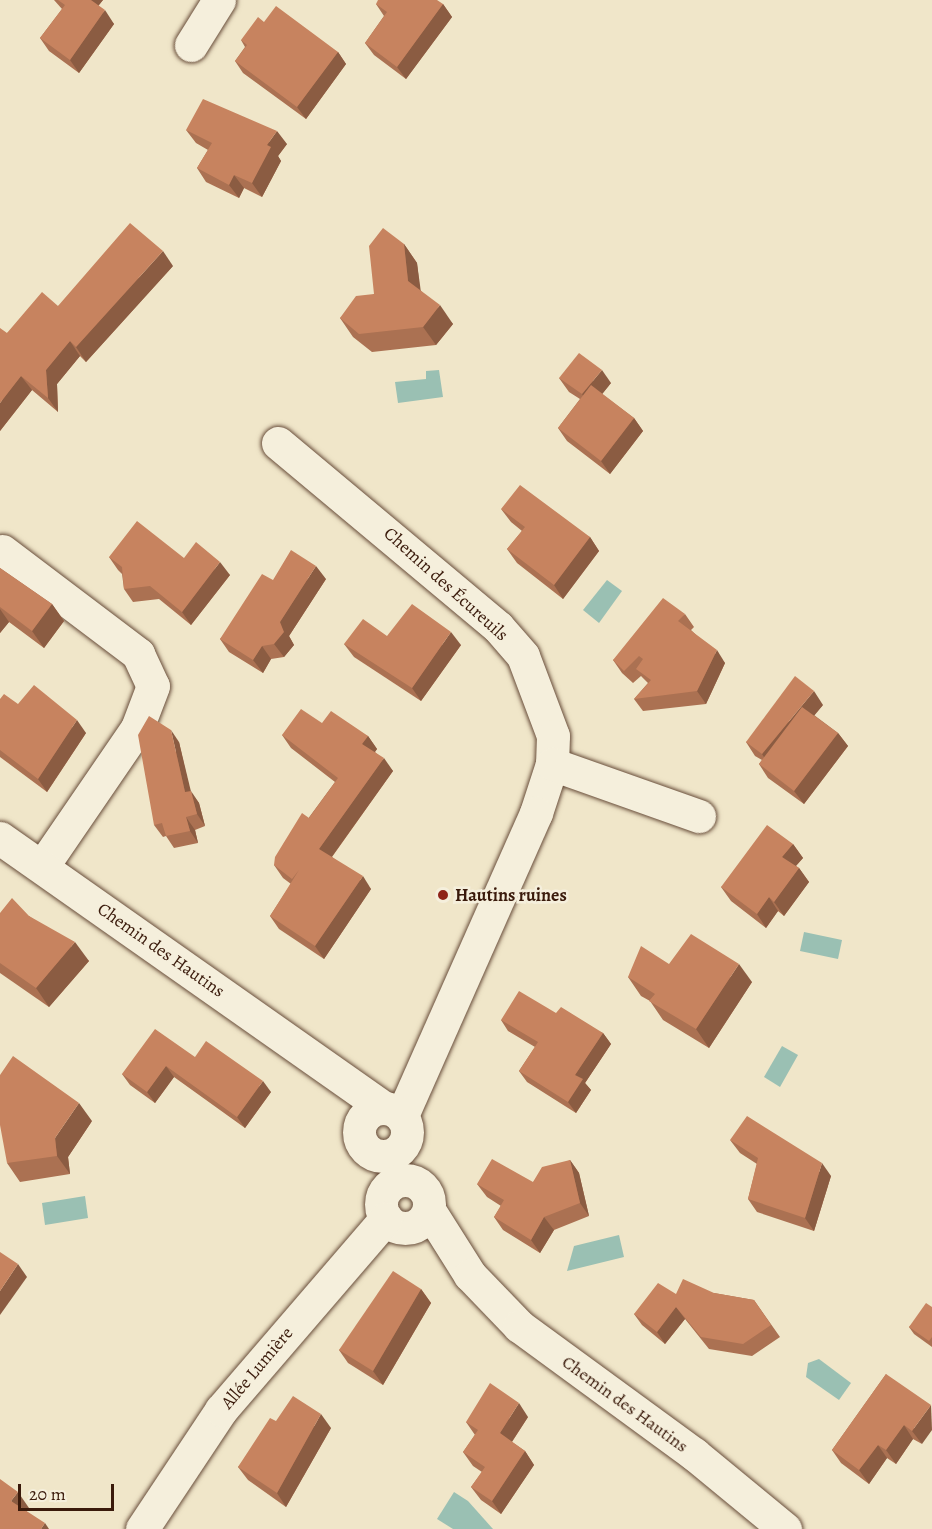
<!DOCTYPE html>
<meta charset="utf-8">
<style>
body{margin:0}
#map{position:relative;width:932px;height:1529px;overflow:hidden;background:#f0e6c9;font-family:Alegreya,serif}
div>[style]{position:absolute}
.water>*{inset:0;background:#9ac0b3}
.roads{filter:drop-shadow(0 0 2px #684d3a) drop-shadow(0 0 2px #684d3a)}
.minor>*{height:33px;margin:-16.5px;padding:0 16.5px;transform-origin:16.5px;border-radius:16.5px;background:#f5efdc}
.minor>.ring{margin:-16.5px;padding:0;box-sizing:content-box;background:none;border:33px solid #f5efdc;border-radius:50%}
.wall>*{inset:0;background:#ab7152}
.shaded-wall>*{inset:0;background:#8b5c42}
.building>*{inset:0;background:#c7835f}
.dots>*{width:16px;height:16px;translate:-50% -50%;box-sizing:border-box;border:3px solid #f5efdc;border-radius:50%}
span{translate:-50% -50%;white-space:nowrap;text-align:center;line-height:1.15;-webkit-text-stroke:5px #f5efdc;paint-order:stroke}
.street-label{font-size:18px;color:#3a1a0b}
.poi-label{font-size:18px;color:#3a1a0b;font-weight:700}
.left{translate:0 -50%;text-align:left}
.scale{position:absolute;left:18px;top:1484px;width:96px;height:27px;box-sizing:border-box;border:3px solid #3a1a0b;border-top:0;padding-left:8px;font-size:18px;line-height:21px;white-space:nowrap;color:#3a1a0b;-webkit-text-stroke:4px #f5efdc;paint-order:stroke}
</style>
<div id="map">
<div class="water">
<div style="clip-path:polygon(439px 370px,443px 397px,398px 403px,395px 382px,426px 379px,426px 371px)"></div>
<div style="clip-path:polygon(607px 580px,622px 591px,599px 623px,583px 610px)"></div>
<div style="clip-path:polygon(804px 932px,842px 940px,838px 959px,800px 951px)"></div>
<div style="clip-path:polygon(782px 1046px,798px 1055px,780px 1087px,764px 1077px)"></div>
<div style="clip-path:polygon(85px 1196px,88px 1218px,45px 1225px,42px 1203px)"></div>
<div style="clip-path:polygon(619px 1235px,624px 1257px,567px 1271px,574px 1246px)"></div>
<div style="clip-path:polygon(819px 1359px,851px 1383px,839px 1400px,806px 1377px,808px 1363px)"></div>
<div style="clip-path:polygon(454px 1492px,468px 1501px,493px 1529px,453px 1529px,437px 1519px)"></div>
</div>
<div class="roads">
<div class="minor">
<div style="left:191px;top:45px;width:53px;rotate:-58.1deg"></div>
<div style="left:278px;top:443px;width:287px;rotate:39.9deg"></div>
<div style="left:498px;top:627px;width:38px;rotate:49deg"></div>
<div style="left:523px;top:656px;width:85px;rotate:69.4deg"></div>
<div style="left:553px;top:736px;width:28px;rotate:92deg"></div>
<div style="left:552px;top:764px;width:52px;rotate:108.1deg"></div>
<div style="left:536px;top:813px;width:331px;rotate:113.9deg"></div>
<div style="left:2px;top:551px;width:171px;rotate:37.1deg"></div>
<div style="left:138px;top:654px;width:35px;rotate:65deg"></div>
<div style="left:153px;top:686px;width:45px;rotate:110.9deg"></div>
<div style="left:137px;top:728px;width:168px;rotate:124.4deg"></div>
<div style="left:552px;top:764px;width:156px;rotate:19.5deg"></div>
<div style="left:0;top:838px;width:469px;rotate:35.1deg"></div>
<div class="ring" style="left:359px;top:1108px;width:15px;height:15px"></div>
<div class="ring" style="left:381px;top:1180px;width:15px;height:15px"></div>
<div style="left:429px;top:1210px;width:77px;rotate:57.8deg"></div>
<div style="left:470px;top:1275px;width:71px;rotate:46.1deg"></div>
<div style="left:519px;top:1326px;width:217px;rotate:36.2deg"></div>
<div style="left:694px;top:1454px;width:118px;rotate:39.5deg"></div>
<div style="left:142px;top:1529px;width:143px;rotate:-56.4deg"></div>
<div style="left:221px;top:1410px;width:253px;rotate:-49.3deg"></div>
</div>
</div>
<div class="wall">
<div style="clip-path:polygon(54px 0,103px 0,98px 6px,114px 24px,79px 73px,49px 51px,40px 38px,62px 9px)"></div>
<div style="clip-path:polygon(376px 4px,443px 4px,452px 17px,406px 79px,374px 55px,365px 43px,384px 16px)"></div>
<div style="clip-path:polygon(241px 40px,338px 52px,346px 64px,306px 119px,243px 73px,235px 61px,245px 47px)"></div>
<div style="clip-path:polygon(186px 130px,287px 144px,278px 156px,281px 161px,262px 197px,244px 188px,239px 198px,206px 182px,197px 168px,208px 150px,196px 143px)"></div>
<div style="clip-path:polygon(404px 244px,417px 263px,420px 290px,453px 324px,436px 345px,372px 352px,353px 337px,340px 318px,374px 294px)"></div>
<div style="clip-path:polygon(173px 266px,86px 362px,80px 356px,57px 384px,58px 412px,32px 390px,0 431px,7px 333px,58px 306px)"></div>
<div style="clip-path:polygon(559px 378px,611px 383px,602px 394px,634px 418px,643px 431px,610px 474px,567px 441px,558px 428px,580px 399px,569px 392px)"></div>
<div style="clip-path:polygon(501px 509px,590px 537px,599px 551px,563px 599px,517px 563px,507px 549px,522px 531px,511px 522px)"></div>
<div style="clip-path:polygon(109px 557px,184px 558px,230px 575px,191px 625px,159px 599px,133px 602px,124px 589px,122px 574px,118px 570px)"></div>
<div style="clip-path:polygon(0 568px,52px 604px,64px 621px,44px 648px,9px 622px,0 633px)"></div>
<div style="clip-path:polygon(326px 579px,289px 636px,294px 645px,284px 657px,271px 659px,263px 673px,229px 652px,220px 639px,273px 580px)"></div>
<div style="clip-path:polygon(685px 614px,694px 627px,691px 630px,725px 663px,706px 704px,643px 711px,634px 699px,648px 683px,641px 676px,633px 683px,622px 673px,613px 660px)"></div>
<div style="clip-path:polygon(344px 644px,461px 645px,421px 701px,354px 657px)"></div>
<div style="clip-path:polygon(0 699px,86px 733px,47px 792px,0 757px)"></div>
<div style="clip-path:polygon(823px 705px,814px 715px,838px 733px,848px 746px,804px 804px,768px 778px,759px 764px,762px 760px,755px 756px,746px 742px)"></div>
<div style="clip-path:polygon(322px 723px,368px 736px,377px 749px,375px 752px,393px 771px,332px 857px,371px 889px,324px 959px,279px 929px,270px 916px,291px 884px,283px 878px,274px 865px,335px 782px,291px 748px,282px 735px)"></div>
<div style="clip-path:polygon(179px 742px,190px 791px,199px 803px,205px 826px,195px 830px,198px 843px,174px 848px,166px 836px,163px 837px,154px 825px)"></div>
<div style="clip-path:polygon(793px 844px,803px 858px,796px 866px,799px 868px,809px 882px,784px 916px,778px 911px,766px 928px,731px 901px,721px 887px)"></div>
<div style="clip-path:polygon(0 913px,29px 916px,89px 961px,49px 1007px,0 973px)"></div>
<div style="clip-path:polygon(669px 964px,752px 982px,709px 1048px,663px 1020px,650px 1001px,641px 996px,628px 977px)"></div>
<div style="clip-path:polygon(556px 1013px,603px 1033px,611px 1044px,585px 1083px,591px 1090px,576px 1113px,527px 1082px,519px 1071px,535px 1047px,508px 1031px,501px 1020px)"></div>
<div style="clip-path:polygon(195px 1057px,271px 1092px,245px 1128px,174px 1077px,155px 1103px,130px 1085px,122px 1074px)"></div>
<div style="clip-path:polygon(92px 1121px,68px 1157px,70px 1174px,20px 1182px,7px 1163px)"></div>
<div style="clip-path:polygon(730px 1140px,831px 1176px,814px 1231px,757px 1212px,748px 1199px,757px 1164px,740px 1153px)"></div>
<div style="clip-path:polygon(570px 1160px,579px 1173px,589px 1216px,554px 1230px,540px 1253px,503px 1230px,494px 1217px,501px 1206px,487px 1197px,477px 1184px,533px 1182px)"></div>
<div style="clip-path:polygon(421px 1289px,431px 1303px,383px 1385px,348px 1363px,339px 1350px)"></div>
<div style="clip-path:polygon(714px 1293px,754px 1300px,780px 1337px,752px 1356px,709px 1349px,685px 1319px,665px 1344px,642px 1325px,634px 1314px,676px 1294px)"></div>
<div style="clip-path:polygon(932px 1307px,932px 1347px,914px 1334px,909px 1327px)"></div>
<div style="clip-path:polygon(886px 1374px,922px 1444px,913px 1439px,896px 1464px,887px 1458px,869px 1484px,841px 1463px,832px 1450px)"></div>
<div style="clip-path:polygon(528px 1417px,512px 1442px,525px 1451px,534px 1465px,501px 1514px,481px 1500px,471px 1487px,482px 1472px,473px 1466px,463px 1452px,475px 1435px,466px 1422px)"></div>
<div style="clip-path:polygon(276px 1421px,331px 1428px,286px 1507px,248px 1480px,238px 1467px)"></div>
</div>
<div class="shaded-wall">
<div style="clip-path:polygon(88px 0,103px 0,95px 10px)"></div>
<div style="clip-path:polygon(443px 4px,452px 17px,406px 79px,397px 67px)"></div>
<div style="clip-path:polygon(105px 10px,114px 24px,79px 73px,70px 60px)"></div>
<div style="clip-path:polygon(338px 52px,346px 64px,306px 119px,297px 107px)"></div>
<div style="clip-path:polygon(277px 131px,287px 144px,278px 156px,281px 161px,262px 197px,252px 183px,267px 145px)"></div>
<div style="clip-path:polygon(234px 175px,244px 188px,239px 198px,229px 185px)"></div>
<div style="clip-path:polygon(404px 244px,417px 263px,422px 300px,408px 281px)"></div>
<div style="clip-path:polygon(163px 251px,173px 266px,86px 362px,76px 347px)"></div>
<div style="clip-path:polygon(440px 305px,453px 324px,436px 345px,423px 327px)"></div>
<div style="clip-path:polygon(70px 341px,80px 356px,57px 384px,58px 412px,48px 398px,46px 370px)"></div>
<div style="clip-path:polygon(602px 370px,611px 383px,591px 408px,582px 394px)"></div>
<div style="clip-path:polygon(21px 376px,32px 390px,0 431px,0 403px)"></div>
<div style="clip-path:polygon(634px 418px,643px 431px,610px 474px,601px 461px)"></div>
<div style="clip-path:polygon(590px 537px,599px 551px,563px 599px,554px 585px)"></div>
<div style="clip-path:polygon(220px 562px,230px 575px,191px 625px,182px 612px)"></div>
<div style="clip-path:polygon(316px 566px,326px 579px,289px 636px,294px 645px,284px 657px,274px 644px,280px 622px)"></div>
<div style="clip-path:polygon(52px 604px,64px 621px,44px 648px,32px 631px)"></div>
<div style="clip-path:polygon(0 609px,9px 622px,0 633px)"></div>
<div style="clip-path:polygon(451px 632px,461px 645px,421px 701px,412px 688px)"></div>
<div style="clip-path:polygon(262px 646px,271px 659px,263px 673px,253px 660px)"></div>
<div style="clip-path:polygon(717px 650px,725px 663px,706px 704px,697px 691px)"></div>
<div style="clip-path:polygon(814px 691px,823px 705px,771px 768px,762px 754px)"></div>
<div style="clip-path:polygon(77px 720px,86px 733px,47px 792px,38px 779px)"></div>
<div style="clip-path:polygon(171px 730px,179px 742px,194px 804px,185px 792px)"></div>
<div style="clip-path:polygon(838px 733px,848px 746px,804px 804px,794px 791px)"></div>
<div style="clip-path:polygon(368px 736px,377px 749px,371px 757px,362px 744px)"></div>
<div style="clip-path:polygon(384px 758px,393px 771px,328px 862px,319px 849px)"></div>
<div style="clip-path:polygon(191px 791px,199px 803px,205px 826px,197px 814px)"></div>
<div style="clip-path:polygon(186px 817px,195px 830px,198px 843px,190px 831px)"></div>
<div style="clip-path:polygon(793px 844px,803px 858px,792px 870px,782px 857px)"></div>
<div style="clip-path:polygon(799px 868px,809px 882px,784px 916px,774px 902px)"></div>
<div style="clip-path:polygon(363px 876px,371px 889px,324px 959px,315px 946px)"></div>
<div style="clip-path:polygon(769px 897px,778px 911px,766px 928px,757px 914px)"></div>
<div style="clip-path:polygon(75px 942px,89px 961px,49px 1007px,36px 988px)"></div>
<div style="clip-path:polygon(739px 964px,752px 982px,709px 1048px,696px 1029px)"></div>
<div style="clip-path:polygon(603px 1033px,611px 1044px,585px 1083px,591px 1090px,576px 1113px,568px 1102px,575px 1075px)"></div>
<div style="clip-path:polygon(166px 1066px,174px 1077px,155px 1103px,147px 1092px)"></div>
<div style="clip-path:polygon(263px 1081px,271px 1092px,245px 1128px,237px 1117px)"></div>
<div style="clip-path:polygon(79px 1103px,92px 1121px,68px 1157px,70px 1174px,57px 1156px,55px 1138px)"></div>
<div style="clip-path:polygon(570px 1160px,579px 1173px,589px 1216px,580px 1203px)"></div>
<div style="clip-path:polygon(822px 1163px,831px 1176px,814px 1231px,805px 1218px)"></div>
<div style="clip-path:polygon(544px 1217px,554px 1230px,540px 1253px,531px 1240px)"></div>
<div style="clip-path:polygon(18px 1264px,27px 1277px,0 1315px,0 1291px)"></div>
<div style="clip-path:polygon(421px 1289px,431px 1303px,383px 1385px,373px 1371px)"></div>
<div style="clip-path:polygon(676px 1307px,685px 1319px,665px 1344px,657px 1332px)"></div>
<div style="clip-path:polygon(519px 1403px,528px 1417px,509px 1446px,500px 1433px)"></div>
<div style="clip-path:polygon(931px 1405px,932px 1430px,922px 1444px,912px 1431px)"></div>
<div style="clip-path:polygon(321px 1414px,331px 1428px,286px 1507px,277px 1493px)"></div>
<div style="clip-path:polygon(904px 1425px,913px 1439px,896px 1464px,886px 1450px)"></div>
<div style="clip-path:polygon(878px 1445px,887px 1458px,869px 1484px,859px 1470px)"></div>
<div style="clip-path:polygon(525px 1451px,534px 1465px,501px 1514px,492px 1501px)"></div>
<div style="clip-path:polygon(18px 1492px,29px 1508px,23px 1517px,11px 1501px)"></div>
<div style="clip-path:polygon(45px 1523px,49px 1529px,41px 1529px)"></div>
</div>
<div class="building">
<div style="clip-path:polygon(58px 0,91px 0,105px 10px,70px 60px,40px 38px,65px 5px)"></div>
<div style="clip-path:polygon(378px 0,437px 0,443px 4px,397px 67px,365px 43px,387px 12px,376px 4px)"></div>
<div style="clip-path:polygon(276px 6px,338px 52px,297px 107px,235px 61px,247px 45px,241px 40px,258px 17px,264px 22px)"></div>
<div style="clip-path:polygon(203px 99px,277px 131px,267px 145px,271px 147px,252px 183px,234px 175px,229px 185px,197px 168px,212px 143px,186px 130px)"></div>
<div style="clip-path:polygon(130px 223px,163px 251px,76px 347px,70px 341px,46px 370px,48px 398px,21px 376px,0 403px,0 328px,7px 333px,42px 292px,58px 306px)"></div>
<div style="clip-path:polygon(383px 228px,404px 244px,408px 281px,440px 305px,423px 327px,359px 334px,340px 318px,356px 296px,374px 294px,369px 246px)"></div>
<div style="clip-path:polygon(579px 353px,602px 370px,582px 394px,559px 378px)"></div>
<div style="clip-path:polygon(591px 385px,634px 418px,601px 461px,558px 428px)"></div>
<div style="clip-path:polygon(520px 485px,590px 537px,554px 585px,507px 549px,525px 527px,501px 509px)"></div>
<div style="clip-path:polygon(137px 521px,184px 558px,196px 542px,220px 562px,182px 612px,150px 586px,124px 589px,122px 567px,109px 557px)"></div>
<div style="clip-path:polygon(291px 550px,316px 566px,280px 622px,284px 632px,274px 644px,262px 646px,253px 660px,220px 639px,262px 574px,273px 580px)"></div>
<div style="clip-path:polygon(0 568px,52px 604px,32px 631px,0 607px)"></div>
<div style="clip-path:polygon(663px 598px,685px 614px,678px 621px,717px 650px,697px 691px,634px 699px,651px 680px,636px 669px,643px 659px,639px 656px,624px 671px,613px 660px)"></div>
<div style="clip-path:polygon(412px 604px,451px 632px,412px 688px,344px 644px,363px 619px,387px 636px)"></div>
<div style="clip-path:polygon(795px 676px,814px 691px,762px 754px,746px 742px)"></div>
<div style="clip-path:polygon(34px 685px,77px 720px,38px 779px,0 750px,0 699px,4px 694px,18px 704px)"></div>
<div style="clip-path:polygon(802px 707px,838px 733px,794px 791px,759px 764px)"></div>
<div style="clip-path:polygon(301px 709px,322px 723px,331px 711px,368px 736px,362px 744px,384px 758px,319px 849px,363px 876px,315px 946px,270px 916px,299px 870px,292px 879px,274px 865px,275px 857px,302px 813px,309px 818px,338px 778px,282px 735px)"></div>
<div style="clip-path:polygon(149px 716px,171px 730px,185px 792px,191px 791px,197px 814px,186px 817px,190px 831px,166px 836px,162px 823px,154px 825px,138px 735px)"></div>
<div style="clip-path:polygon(767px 825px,793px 844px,782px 857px,799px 868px,774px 902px,769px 897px,757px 914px,721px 887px)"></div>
<div style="clip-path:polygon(12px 898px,29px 916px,75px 942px,36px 988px,0 963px,0 913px)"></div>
<div style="clip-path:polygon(691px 934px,739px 964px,696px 1029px,649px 1001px,655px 994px,628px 977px,641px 946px,669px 964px)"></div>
<div style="clip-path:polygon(519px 991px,556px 1013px,561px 1007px,603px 1033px,575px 1075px,583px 1079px,568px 1102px,519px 1071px,538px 1042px,501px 1020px)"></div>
<div style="clip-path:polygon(155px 1029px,195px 1057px,206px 1041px,263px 1081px,237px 1117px,166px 1066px,147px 1092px,122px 1074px)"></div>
<div style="clip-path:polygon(13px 1056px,79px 1103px,55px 1138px,57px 1156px,7px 1163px,0 1125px,0 1075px)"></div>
<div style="clip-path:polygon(747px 1116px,822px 1163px,805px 1218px,748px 1199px,758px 1158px,730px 1140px)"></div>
<div style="clip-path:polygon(492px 1159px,533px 1182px,542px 1167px,570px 1160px,580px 1203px,544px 1217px,531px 1240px,494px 1217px,504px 1200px,477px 1184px)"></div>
<div style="clip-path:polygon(0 1252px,18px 1264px,0 1291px)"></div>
<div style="clip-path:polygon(393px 1271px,421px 1289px,373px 1371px,339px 1350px)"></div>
<div style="clip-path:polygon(683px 1279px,714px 1293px,754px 1300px,771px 1325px,743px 1344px,701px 1337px,676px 1307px,657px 1332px,634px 1314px,658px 1283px,676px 1294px)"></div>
<div style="clip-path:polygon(926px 1303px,932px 1307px,932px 1337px,929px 1341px,909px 1327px)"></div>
<div style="clip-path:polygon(886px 1374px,931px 1405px,912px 1431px,904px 1425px,886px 1450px,878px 1445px,859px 1470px,832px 1450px)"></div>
<div style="clip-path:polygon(490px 1383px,519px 1403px,500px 1433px,525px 1451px,492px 1501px,471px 1487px,485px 1467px,463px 1452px,478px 1430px,466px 1422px)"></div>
<div style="clip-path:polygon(293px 1396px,321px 1414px,277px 1493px,238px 1467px,270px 1418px,276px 1421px)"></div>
<div style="clip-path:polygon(0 1479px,18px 1492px,11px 1501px,45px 1523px,41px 1529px,0 1529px)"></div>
</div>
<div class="dots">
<div style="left:443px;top:895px;background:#8f2418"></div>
</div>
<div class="street-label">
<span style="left:446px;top:584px;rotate:42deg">Chemin des Écureuils</span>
<span style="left:161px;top:950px;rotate:35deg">Chemin des Hautins</span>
<span style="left:257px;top:1368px;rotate:-50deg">Allée Lumière</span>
<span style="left:625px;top:1404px;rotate:36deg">Chemin des Hautins</span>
</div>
<div class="poi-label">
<span class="left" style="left:455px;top:895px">Hautins ruines</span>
</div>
<div class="scale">20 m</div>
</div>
